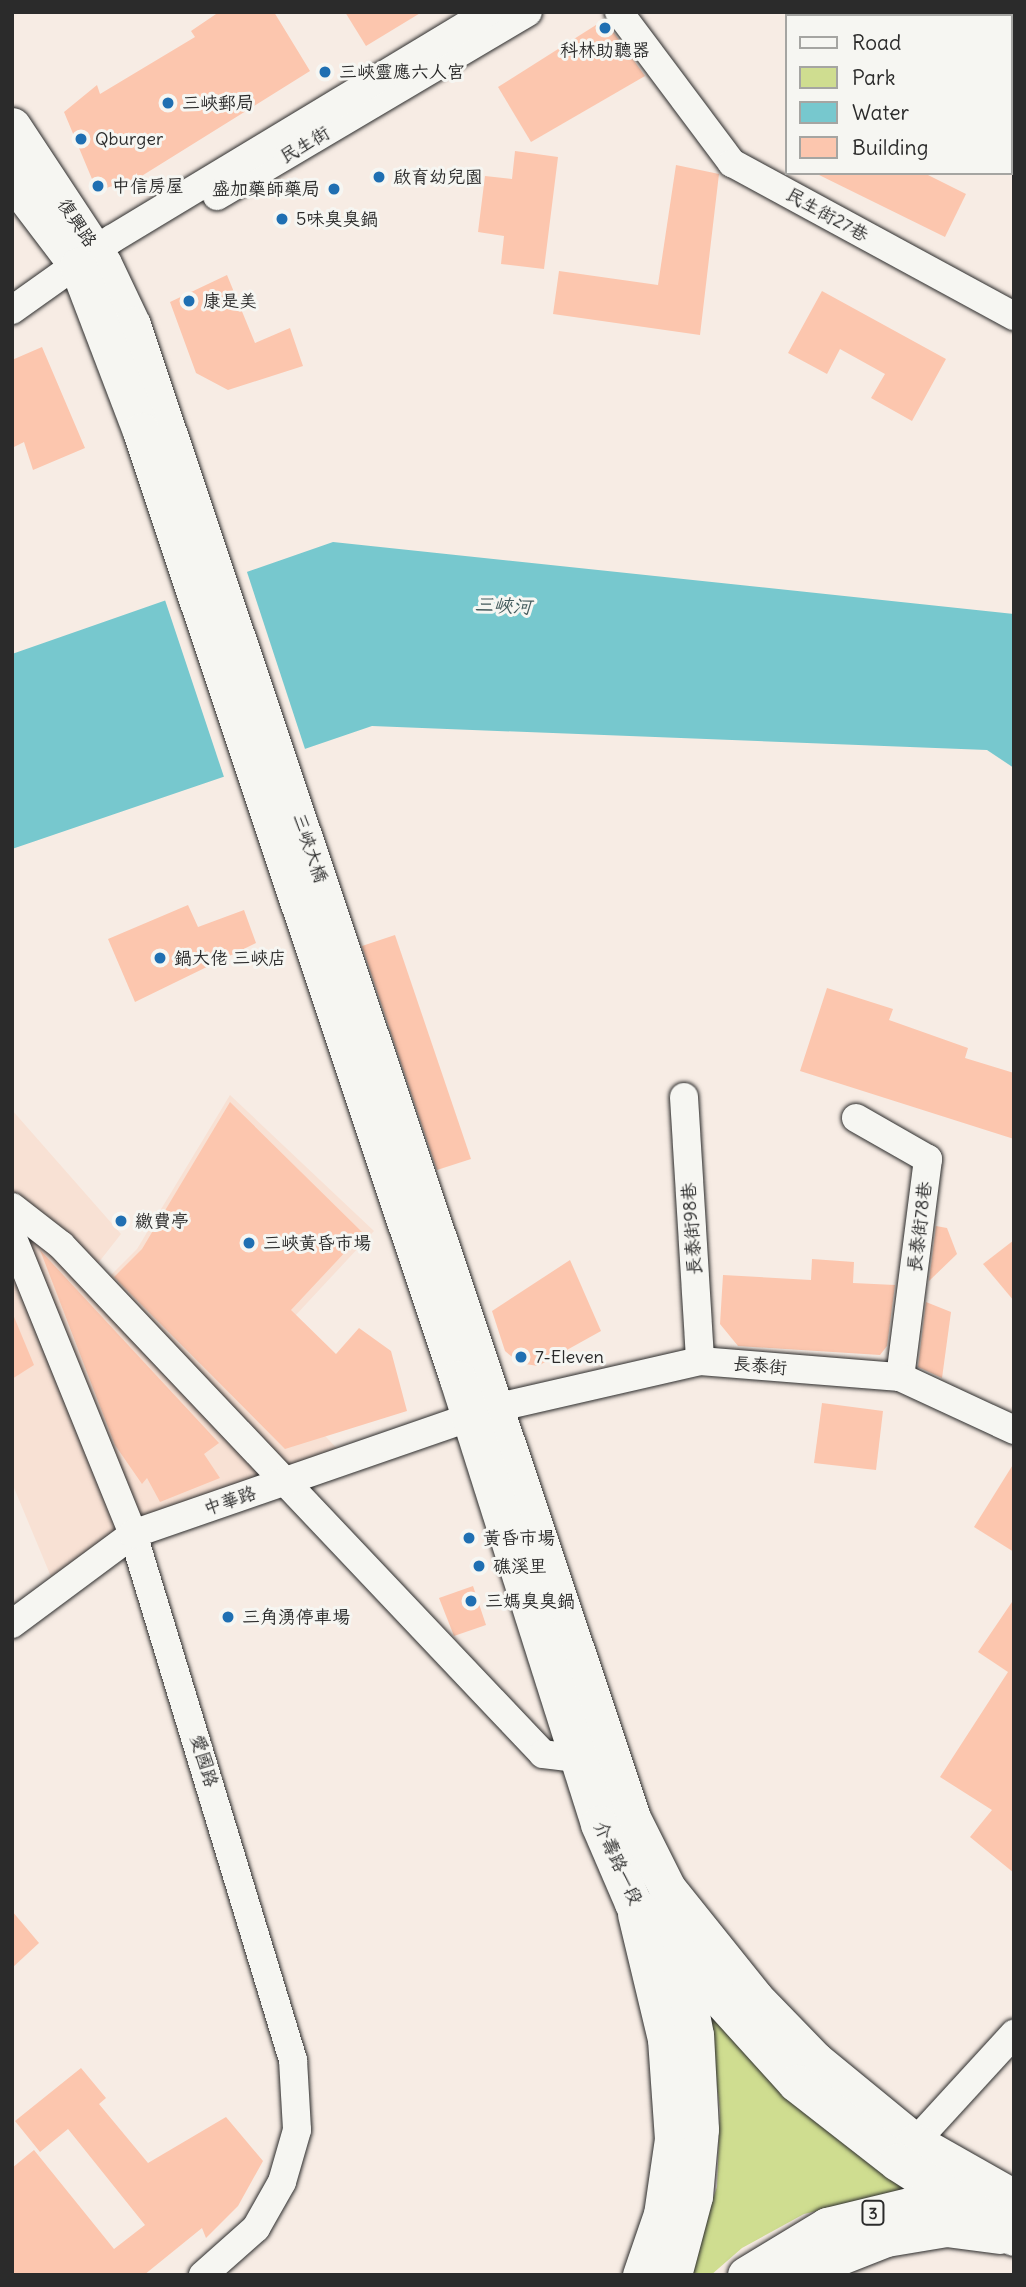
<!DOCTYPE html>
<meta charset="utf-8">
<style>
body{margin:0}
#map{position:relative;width:1026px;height:2287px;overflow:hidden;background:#f7ece4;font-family:Delius,"LXGW WenKai TC",sans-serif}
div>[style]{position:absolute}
.built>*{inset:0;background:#f8e1d4}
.green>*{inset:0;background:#cfdd90}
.water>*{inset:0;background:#77c8ce}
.pier>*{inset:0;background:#f7ece4}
.building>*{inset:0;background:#fcc6ae}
.roads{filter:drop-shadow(0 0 2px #2b2b2b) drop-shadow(0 0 2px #2b2b2b)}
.minor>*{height:28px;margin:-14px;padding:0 14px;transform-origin:14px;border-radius:14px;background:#f6f6f2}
.major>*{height:37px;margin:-18.5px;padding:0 18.5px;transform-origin:18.5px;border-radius:18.5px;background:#f6f6f2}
.dots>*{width:19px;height:19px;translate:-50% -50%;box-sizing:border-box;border:4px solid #f6f6f2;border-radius:50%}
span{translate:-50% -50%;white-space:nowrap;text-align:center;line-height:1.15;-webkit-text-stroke:6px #f6f6f2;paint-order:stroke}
.shield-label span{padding:2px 5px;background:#f6f6f2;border:2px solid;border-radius:5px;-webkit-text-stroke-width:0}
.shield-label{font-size:16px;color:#2b2b2b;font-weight:700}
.poi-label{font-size:18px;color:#2b2b2b}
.left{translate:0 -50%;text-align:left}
.right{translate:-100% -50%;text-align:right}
.street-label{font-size:18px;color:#2b2b2b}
.water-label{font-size:19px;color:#425a5c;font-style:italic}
.frame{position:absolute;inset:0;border:14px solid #2b2b2b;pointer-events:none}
.legend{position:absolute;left:785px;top:14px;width:228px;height:161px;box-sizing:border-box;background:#f6f6f2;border:2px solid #a5a5a2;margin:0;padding:9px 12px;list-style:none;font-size:21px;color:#2b2b2b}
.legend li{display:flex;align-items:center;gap:14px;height:35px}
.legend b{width:35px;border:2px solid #a5a5a2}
</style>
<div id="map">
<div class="built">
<div style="clip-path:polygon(230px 1095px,374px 1231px,254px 1360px,343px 1455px,54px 1584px,12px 1483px,12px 1110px,121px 1234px,95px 1267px,107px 1279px,137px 1249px)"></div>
</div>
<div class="green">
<div style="clip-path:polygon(708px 2007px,914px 2188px,804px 2214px,742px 2248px,711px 2275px,686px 2275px,717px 2187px,720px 2110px)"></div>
</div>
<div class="water">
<div style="clip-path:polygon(333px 542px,1014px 614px,1014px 768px,987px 750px,372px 726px,12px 849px,12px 654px)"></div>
</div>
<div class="pier">
<div style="clip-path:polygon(246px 569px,306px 752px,225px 780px,164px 597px)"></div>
</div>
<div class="building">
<div style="clip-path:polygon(219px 12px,274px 12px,310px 71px,140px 177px,97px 191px,64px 112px,97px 85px,100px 94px,195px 37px,191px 31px)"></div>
<div style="clip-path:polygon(345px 12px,422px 12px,366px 46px)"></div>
<div style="clip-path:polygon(596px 25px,609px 26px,645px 76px,531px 142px,498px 87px)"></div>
<div style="clip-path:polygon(515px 151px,558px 157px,544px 269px,501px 264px,504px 236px,478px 232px,485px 176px,512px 179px)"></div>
<div style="clip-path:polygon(676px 165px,719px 174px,700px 335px,553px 314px,559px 271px,658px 285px)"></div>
<div style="clip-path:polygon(815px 173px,924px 173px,966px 194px,945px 237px)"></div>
<div style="clip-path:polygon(227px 275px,255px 343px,290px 328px,303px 366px,228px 390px,196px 373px,170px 302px)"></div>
<div style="clip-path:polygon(822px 291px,946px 359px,912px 421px,871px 398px,885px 374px,840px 349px,827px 374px,788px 353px)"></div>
<div style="clip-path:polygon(42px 347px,85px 448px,33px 470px,24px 442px,12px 448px,12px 360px)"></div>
<div style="clip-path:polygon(188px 905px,198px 927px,244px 910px,256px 943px,135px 1002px,108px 939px)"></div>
<div style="clip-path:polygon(395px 935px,471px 1159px,437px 1170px,362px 946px)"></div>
<div style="clip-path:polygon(827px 988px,893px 1009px,889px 1020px,968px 1048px,965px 1058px,1014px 1073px,1014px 1139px,800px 1071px)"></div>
<div style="clip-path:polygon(230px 1102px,363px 1233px,291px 1310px,336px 1354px,359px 1328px,391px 1351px,407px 1411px,285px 1449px,114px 1277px,142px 1249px)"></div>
<div style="clip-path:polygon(936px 1226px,947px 1228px,957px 1254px,929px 1281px)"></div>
<div style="clip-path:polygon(1014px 1240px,1014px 1301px,983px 1264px)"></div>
<div style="clip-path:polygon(40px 1250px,219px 1443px,204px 1454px,220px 1478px,160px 1502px,147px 1478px,142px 1484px,115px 1445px)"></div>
<div style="clip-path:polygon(812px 1259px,854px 1262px,853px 1283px,895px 1285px,887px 1346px,880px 1355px,738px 1346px,720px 1324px,723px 1275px,811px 1280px)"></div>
<div style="clip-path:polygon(570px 1260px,601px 1331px,538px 1366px,519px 1363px,505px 1351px,492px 1311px)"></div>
<div style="clip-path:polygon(926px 1302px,951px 1312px,942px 1378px,918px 1367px)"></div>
<div style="clip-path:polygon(12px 1312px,34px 1365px,12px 1379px)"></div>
<div style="clip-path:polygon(822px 1403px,883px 1411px,876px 1470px,814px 1463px)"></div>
<div style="clip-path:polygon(1014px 1463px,1014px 1552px,974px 1527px)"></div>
<div style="clip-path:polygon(473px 1586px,486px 1625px,454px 1636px,439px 1598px)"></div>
<div style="clip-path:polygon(1014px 1599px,1014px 1873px,970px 1837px,992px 1810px,940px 1777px,1008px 1672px,978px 1652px)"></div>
<div style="clip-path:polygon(12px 1911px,39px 1943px,12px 1968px)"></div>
<div style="clip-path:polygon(81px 2068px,106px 2098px,99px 2104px,148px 2163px,226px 2117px,263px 2161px,238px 2206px,206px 2238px,202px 2228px,144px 2275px,12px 2275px,12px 2168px,34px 2150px,114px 2249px,145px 2225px,68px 2129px,40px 2152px,15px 2121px)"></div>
</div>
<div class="roads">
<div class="minor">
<div style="left:619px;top:12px;width:189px;rotate:53.2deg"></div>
<div style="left:732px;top:163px;width:321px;rotate:28.5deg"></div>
<div style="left:217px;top:196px;width:361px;rotate:-30.6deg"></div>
<div style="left:12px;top:310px;width:123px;rotate:-35.4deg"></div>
<div style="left:112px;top:239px;width:439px;rotate:-31.1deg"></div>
<div style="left:684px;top:1097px;width:264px;rotate:86.5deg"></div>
<div style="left:856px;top:1118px;width:83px;rotate:29.7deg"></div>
<div style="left:928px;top:1159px;width:220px;rotate:97.3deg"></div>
<div style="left:12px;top:1207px;width:62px;rotate:37.8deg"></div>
<div style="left:61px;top:1245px;width:701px;rotate:46.56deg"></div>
<div style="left:543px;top:1754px;width:34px;rotate:7deg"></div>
<div style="left:12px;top:1236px;width:322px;rotate:67.9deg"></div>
<div style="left:133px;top:1534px;width:550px;rotate:73.08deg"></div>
<div style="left:293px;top:2060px;width:70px;rotate:86.7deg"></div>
<div style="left:297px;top:2130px;width:54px;rotate:106.1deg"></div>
<div style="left:282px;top:2182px;width:53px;rotate:119.5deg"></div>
<div style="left:256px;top:2228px;width:71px;rotate:138.4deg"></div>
<div style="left:12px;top:1624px;width:151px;rotate:-36.6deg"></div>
<div style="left:133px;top:1534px;width:387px;rotate:-19.1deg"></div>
<div style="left:499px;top:1407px;width:206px;rotate:-12.9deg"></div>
<div style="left:700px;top:1361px;width:201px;rotate:4.6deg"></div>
<div style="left:900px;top:1377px;width:126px;rotate:24.9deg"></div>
<div style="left:915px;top:2142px;width:147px;rotate:-47.5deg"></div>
</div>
<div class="major">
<div style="left:12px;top:126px;width:165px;rotate:56.6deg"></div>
<div style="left:103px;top:264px;width:68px;rotate:64.6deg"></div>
<div style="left:132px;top:325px;width:1574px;rotate:71.48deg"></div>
<div style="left:632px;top:1818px;width:78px;rotate:63.4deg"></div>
<div style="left:667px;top:1888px;width:141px;rotate:51.3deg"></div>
<div style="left:755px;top:1998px;width:86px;rotate:45.9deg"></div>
<div style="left:815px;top:2060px;width:129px;rotate:39.4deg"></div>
<div style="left:915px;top:2142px;width:114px;rotate:29.5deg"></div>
<div style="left:12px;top:179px;width:109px;rotate:52.8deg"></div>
<div style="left:78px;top:266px;width:177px;rotate:69.1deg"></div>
<div style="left:141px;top:431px;width:1000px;rotate:71.51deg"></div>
<div style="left:458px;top:1379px;width:467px;rotate:72.4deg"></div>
<div style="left:599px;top:1824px;width:86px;rotate:66.7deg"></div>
<div style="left:633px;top:1903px;width:243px;rotate:47.8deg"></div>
<div style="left:796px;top:2083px;width:128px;rotate:38deg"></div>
<div style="left:897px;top:2162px;width:139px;rotate:32.7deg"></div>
<div style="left:636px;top:1914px;width:129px;rotate:76.5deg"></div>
<div style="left:666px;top:2039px;width:100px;rotate:86deg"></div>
<div style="left:673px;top:2139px;width:76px;rotate:98.3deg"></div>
<div style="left:662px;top:2214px;width:65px;rotate:109deg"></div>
<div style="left:673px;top:2275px;width:82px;rotate:-75.1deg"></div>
<div style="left:694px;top:2196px;width:67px;rotate:-84.9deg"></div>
<div style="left:700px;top:2129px;width:94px;rotate:-93deg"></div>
<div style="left:695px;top:2035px;width:78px;rotate:-101deg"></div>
<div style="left:746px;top:2275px;width:95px;rotate:-31.2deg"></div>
<div style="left:827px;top:2226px;width:93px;rotate:-13.7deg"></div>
<div style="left:917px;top:2204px;width:47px;rotate:-2.4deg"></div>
<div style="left:792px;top:2275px;width:101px;rotate:-21.5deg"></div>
<div style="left:886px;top:2238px;width:61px;rotate:-9.5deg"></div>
<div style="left:946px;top:2228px;width:54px;rotate:7.4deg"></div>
</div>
</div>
<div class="dots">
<div style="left:605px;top:28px;background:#1f6fb2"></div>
<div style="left:325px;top:72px;background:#1f6fb2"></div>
<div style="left:168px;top:103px;background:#1f6fb2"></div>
<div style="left:81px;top:139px;background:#1f6fb2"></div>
<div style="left:379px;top:177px;background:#1f6fb2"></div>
<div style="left:98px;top:186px;background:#1f6fb2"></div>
<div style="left:334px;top:189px;background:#1f6fb2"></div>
<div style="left:282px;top:219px;background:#1f6fb2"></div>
<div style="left:189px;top:301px;background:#1f6fb2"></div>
<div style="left:160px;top:958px;background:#1f6fb2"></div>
<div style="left:121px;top:1221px;background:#1f6fb2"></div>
<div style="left:249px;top:1243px;background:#1f6fb2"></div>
<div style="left:521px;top:1357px;background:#1f6fb2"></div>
<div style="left:469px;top:1538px;background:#1f6fb2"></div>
<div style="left:479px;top:1566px;background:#1f6fb2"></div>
<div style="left:471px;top:1601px;background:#1f6fb2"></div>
<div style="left:228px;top:1617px;background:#1f6fb2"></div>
</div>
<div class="shield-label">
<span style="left:873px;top:2213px">3</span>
</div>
<div class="poi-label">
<span style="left:605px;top:50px">科林助聽器</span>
<span class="left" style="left:339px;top:72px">三峽靈應六人宮</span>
<span class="left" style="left:182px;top:103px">三峽郵局</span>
<span class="left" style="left:95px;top:139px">Qburger</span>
<span class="left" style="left:393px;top:177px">啟育幼兒園</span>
<span class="left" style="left:112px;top:186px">中信房屋</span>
<span class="right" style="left:320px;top:189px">盛加藥師藥局</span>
<span class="left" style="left:296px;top:219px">5味臭臭鍋</span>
<span class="left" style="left:203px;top:301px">康是美</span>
<span class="left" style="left:174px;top:958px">鍋大佬 三峽店</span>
<span class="left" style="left:135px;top:1221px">繳費亭</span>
<span class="left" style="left:263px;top:1243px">三峽黃昏市場</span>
<span class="left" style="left:535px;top:1357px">7-Eleven</span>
<span class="left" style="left:483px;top:1538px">黃昏市場</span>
<span class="left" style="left:493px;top:1566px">礁溪里</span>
<span class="left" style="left:485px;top:1601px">三媽臭臭鍋</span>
<span class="left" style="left:242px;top:1617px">三角湧停車場</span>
</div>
<div class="street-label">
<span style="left:305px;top:145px;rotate:-31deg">民生街</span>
<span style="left:827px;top:215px;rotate:29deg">民生街27巷</span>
<span style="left:77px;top:223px;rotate:56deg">復興路</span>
<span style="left:310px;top:848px;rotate:71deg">三峽大橋</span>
<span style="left:920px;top:1227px;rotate:-83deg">長泰街78巷</span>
<span style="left:692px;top:1229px;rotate:-94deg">長泰街98巷</span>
<span style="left:760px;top:1366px;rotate:5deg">長泰街</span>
<span style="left:230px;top:1501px;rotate:-19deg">中華路</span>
<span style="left:204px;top:1761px;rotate:73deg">愛國路</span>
<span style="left:618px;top:1863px;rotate:65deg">介壽路一段</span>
</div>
<div class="water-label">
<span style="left:503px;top:606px;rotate:3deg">三峽河</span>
</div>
<div class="frame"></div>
<ul class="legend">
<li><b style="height:9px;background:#f6f6f2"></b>Road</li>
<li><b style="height:19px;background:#cfdd90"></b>Park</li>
<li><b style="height:19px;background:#77c8ce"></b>Water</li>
<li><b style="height:19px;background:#fcc6ae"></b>Building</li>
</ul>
</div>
